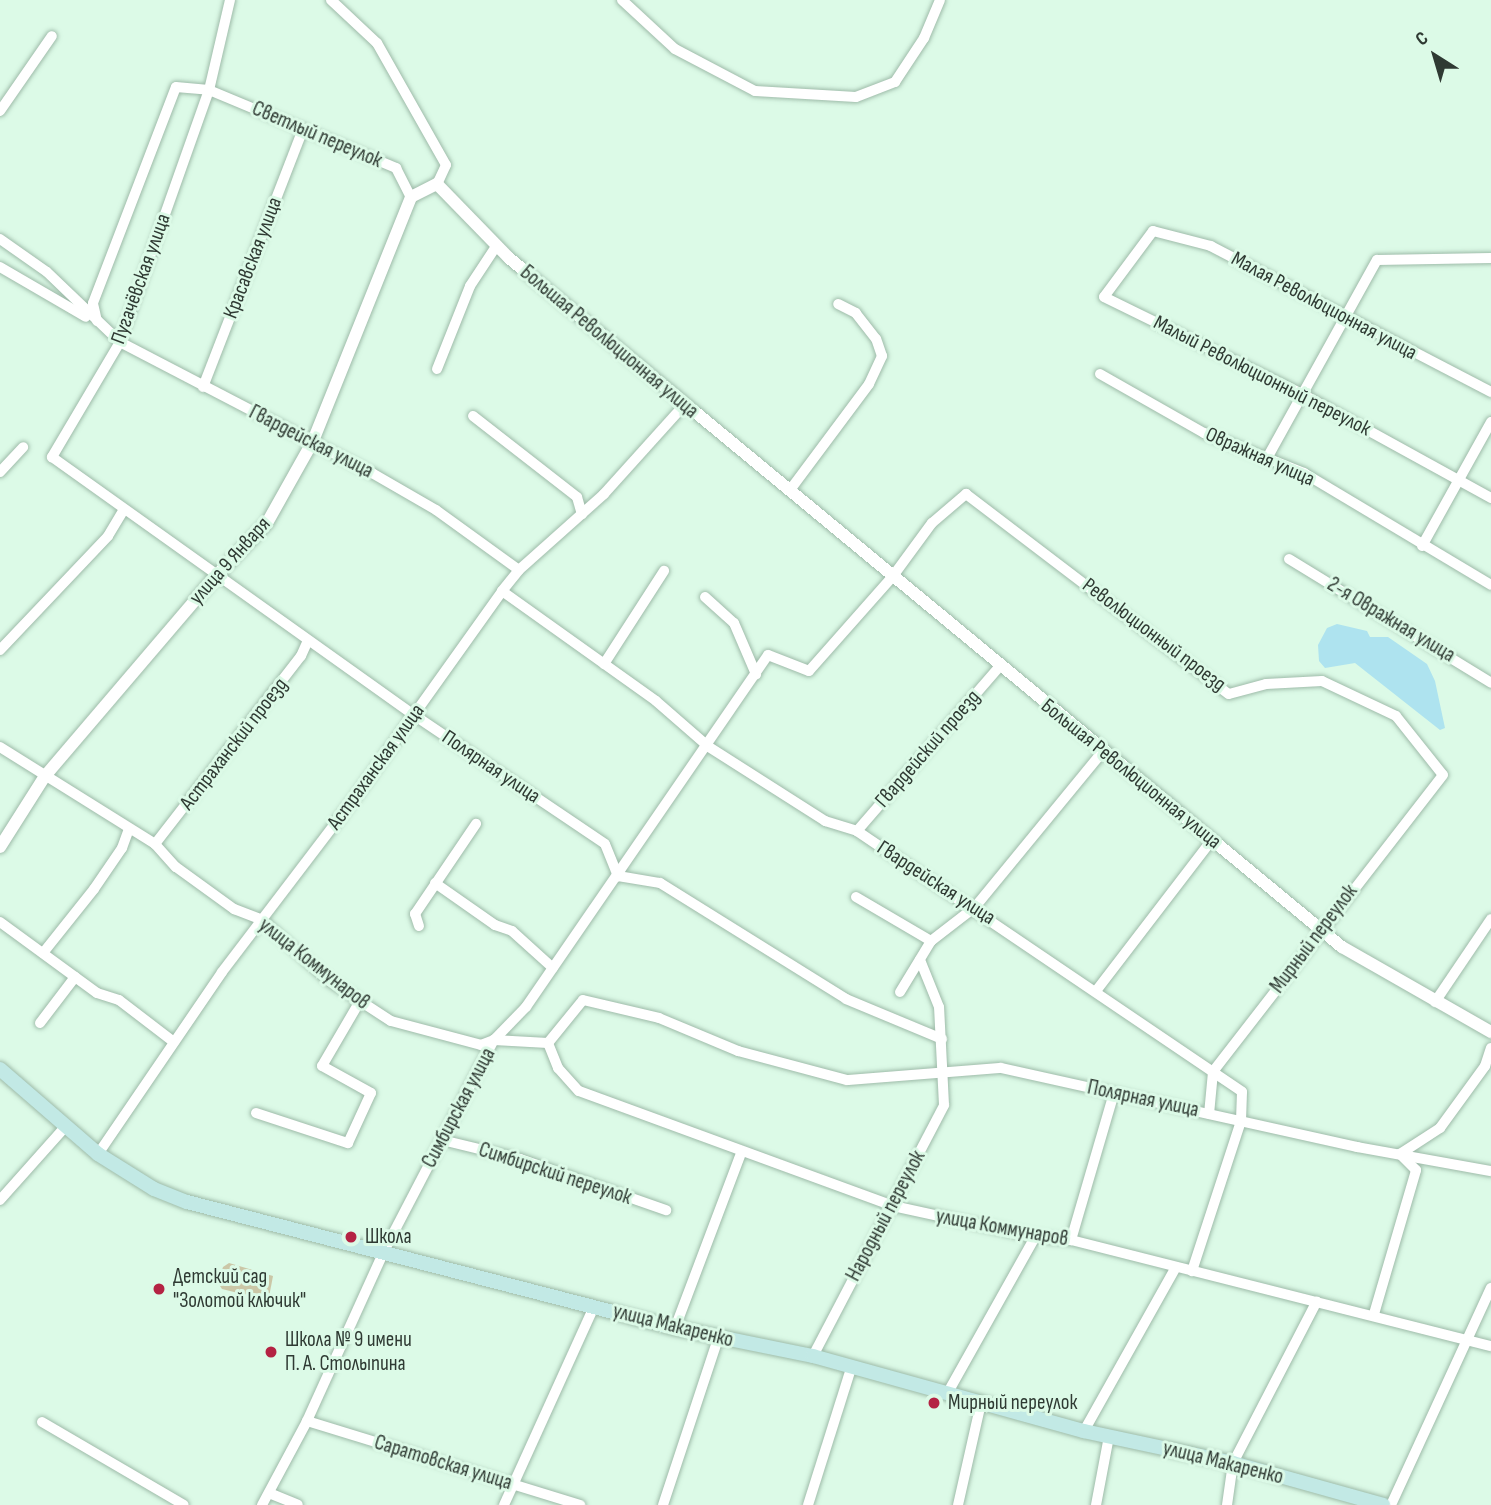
<!DOCTYPE html>
<meta charset="utf-8">
<style>
body{margin:0}
#map{position:relative;width:1491px;height:1505px;overflow:hidden;background:#dcfae7;font-family:"Sofia Sans Condensed",sans-serif}
div>[style]{position:absolute}
.green>*{inset:0;background:#cbc7a7}
.water>*{inset:0;background:#aee3ef}
.roads{filter:drop-shadow(0 0 2px #9ebba9) drop-shadow(0 0 2px #9ebba9)}
.minor>*{height:10px;margin:-5px;padding:0 5px;transform-origin:5px;border-radius:5px;background:#fff}
.tertiary>*{height:12px;margin:-6px;padding:0 6px;transform-origin:6px;border-radius:6px;background:#fff}
.secondary>*{height:14px;margin:-7px;padding:0 7px;transform-origin:7px;border-radius:7px;background:#c2e9e5}
.dots>*{width:19px;height:19px;translate:-50% -50%;box-sizing:border-box;border:4px solid #dcfae7;border-radius:50%}
span{translate:-50% -50%;white-space:nowrap;text-align:center;line-height:1.15;-webkit-text-stroke:6px #dcfae7;paint-order:stroke}
.street-label{font-size:21px;color:#2f3a33}
.poi-label{font-size:21px;color:#2f3a33}
.left{translate:0 -50%;text-align:left}
.north{position:absolute;left:1400px;top:21px;width:70px;height:70px;-webkit-text-stroke:5px #dcfae7;paint-order:stroke;rotate:323deg;font-size:19px;font-weight:700;line-height:28px;text-align:center;color:#2f3a33}
.north::after{content:'';display:block;margin:auto;width:24px;height:32px;background:#2f3a33;clip-path:polygon(50% 0,100% 100%,50% 72%,0 100%)}
</style>
<div id="map">
<div class="green">
<div style="clip-path:polygon(229px 1263px,273px 1276px,269px 1297px,262px 1299px,222px 1289px,218px 1283px,223px 1267px)"></div>
</div>
<div class="water">
<div style="clip-path:polygon(1337px 624px,1367px 631px,1370px 637px,1388px 637px,1427px 664px,1435px 681px,1445px 728px,1440px 730px,1355px 663px,1325px 668px,1319px 661px,1318px 645px,1327px 628px)"></div>
</div>
<div class="roads">
<div class="minor">
<div style="left:230px;top:0;width:92px;rotate:103.1deg"></div>
<div style="left:209px;top:90px;width:267px;rotate:109.5deg"></div>
<div style="left:120px;top:342px;width:134px;rotate:120.6deg"></div>
<div style="left:52px;top:457px;width:445px;rotate:35.5deg"></div>
<div style="left:414px;top:715px;width:230px;rotate:34deg"></div>
<div style="left:605px;top:844px;width:35px;rotate:68deg"></div>
<div style="left:618px;top:876px;width:43px;rotate:9.5deg"></div>
<div style="left:660px;top:883px;width:219px;rotate:31.9deg"></div>
<div style="left:846px;top:999px;width:104px;rotate:22.6deg"></div>
<div style="left:331px;top:0;width:63px;rotate:43.1deg"></div>
<div style="left:377px;top:43px;width:140px;rotate:60.5deg"></div>
<div style="left:446px;top:165px;width:21px;rotate:115deg"></div>
<div style="left:622px;top:0;width:72px;rotate:42.8deg"></div>
<div style="left:675px;top:49px;width:90px;rotate:27.7deg"></div>
<div style="left:755px;top:91px;width:101px;rotate:3.4deg"></div>
<div style="left:856px;top:97px;width:42px;rotate:-21deg"></div>
<div style="left:895px;top:82px;width:53px;rotate:-56.6deg"></div>
<div style="left:924px;top:38px;width:41px;rotate:-67.2deg"></div>
<div style="left:0;top:111px;width:91px;rotate:-55.3deg"></div>
<div style="left:0;top:239px;width:57px;rotate:35.1deg"></div>
<div style="left:47px;top:272px;width:101px;rotate:43.8deg"></div>
<div style="left:120px;top:342px;width:284px;rotate:27.5deg"></div>
<div style="left:372px;top:473px;width:74px;rotate:30deg"></div>
<div style="left:436px;top:510px;width:102px;rotate:35.9deg"></div>
<div style="left:0;top:267px;width:99px;rotate:30.2deg"></div>
<div style="left:97px;top:321px;width:18px;rotate:-103deg"></div>
<div style="left:93px;top:303px;width:231px;rotate:-69deg"></div>
<div style="left:176px;top:87px;width:33px;rotate:5deg"></div>
<div style="left:209px;top:90px;width:203px;rotate:22.6deg"></div>
<div style="left:396px;top:168px;width:33px;rotate:63deg"></div>
<div style="left:437px;top:369px;width:89px;rotate:-68.3deg"></div>
<div style="left:470px;top:286px;width:49px;rotate:-56.6deg"></div>
<div style="left:1100px;top:374px;width:120px;rotate:29.6deg"></div>
<div style="left:1204px;top:433px;width:108px;rotate:21.8deg"></div>
<div style="left:1304px;top:473px;width:218px;rotate:30.9deg"></div>
<div style="left:203px;top:387px;width:277px;rotate:-68.8deg"></div>
<div style="left:1491px;top:392px;width:316px;rotate:-152.5deg"></div>
<div style="left:1211px;top:246px;width:60px;rotate:-165.5deg"></div>
<div style="left:1153px;top:231px;width:82px;rotate:126.6deg"></div>
<div style="left:1104px;top:297px;width:220px;rotate:26.1deg"></div>
<div style="left:1302px;top:394px;width:216px;rotate:28.8deg"></div>
<div style="left:473px;top:416px;width:132px;rotate:37.9deg"></div>
<div style="left:577px;top:497px;width:18px;rotate:74deg"></div>
<div style="left:1266px;top:460px;width:229px;rotate:-61deg"></div>
<div style="left:1377px;top:260px;width:114px;rotate:-1deg"></div>
<div style="left:0;top:472px;width:34px;rotate:-47deg"></div>
<div style="left:790px;top:490px;width:132px;rotate:-53.3deg"></div>
<div style="left:869px;top:384px;width:31px;rotate:-65deg"></div>
<div style="left:882px;top:356px;width:18px;rotate:-109deg"></div>
<div style="left:876px;top:339px;width:33px;rotate:-128deg"></div>
<div style="left:856px;top:313px;width:20px;rotate:-153deg"></div>
<div style="left:1422px;top:546px;width:142px;rotate:-60.9deg"></div>
<div style="left:1289px;top:559px;width:237px;rotate:31.5deg"></div>
<div style="left:502px;top:591px;width:189px;rotate:35.5deg"></div>
<div style="left:656px;top:701px;width:70px;rotate:41deg"></div>
<div style="left:709px;top:747px;width:138px;rotate:32.5deg"></div>
<div style="left:825px;top:821px;width:34px;rotate:17deg"></div>
<div style="left:857px;top:831px;width:465px;rotate:34.1deg"></div>
<div style="left:1242px;top:1092px;width:29px;rotate:92deg"></div>
<div style="left:1241px;top:1121px;width:158px;rotate:108.1deg"></div>
<div style="left:705px;top:597px;width:39px;rotate:42deg"></div>
<div style="left:734px;top:623px;width:56px;rotate:66.7deg"></div>
<div style="left:0;top:650px;width:157px;rotate:-46.5deg"></div>
<div style="left:108px;top:536px;width:31px;rotate:-59deg"></div>
<div style="left:604px;top:664px;width:111px;rotate:-57.2deg"></div>
<div style="left:0;top:747px;width:183px;rotate:32deg"></div>
<div style="left:155px;top:844px;width:31px;rotate:48deg"></div>
<div style="left:176px;top:867px;width:72px;rotate:35.9deg"></div>
<div style="left:234px;top:909px;width:30px;rotate:21deg"></div>
<div style="left:262px;top:920px;width:89px;rotate:42.3deg"></div>
<div style="left:328px;top:980px;width:75px;rotate:33.1deg"></div>
<div style="left:391px;top:1021px;width:93px;rotate:14.9deg"></div>
<div style="left:481px;top:1045px;width:14px;rotate:-21deg"></div>
<div style="left:494px;top:1040px;width:54px;rotate:3.2deg"></div>
<div style="left:548px;top:1043px;width:27px;rotate:68deg"></div>
<div style="left:558px;top:1068px;width:31px;rotate:48deg"></div>
<div style="left:579px;top:1091px;width:334px;rotate:20.1deg"></div>
<div style="left:893px;top:1206px;width:145px;rotate:12.3deg"></div>
<div style="left:1035px;top:1237px;width:36px;rotate:5deg"></div>
<div style="left:1071px;top:1240px;width:433px;rotate:14.2deg"></div>
<div style="left:857px;top:831px;width:217px;rotate:-49.1deg"></div>
<div style="left:155px;top:844px;width:238px;rotate:-52.2deg"></div>
<div style="left:301px;top:656px;width:17px;rotate:-66deg"></div>
<div style="left:435px;top:883px;width:73px;rotate:35deg"></div>
<div style="left:495px;top:925px;width:18px;rotate:19deg"></div>
<div style="left:512px;top:931px;width:55px;rotate:42.1deg"></div>
<div style="left:856px;top:897px;width:87px;rotate:30.4deg"></div>
<div style="left:0;top:922px;width:120px;rotate:36.2deg"></div>
<div style="left:97px;top:993px;width:23px;rotate:18deg"></div>
<div style="left:119px;top:1000px;width:69px;rotate:37.4deg"></div>
<div style="left:419px;top:926px;width:13px;rotate:-108deg"></div>
<div style="left:415px;top:914px;width:109px;rotate:-55.9deg"></div>
<div style="left:43px;top:953px;width:82px;rotate:-51.4deg"></div>
<div style="left:94px;top:889px;width:50px;rotate:-55.7deg"></div>
<div style="left:122px;top:848px;width:20px;rotate:-70deg"></div>
<div style="left:1096px;top:991px;width:189px;rotate:-52.5deg"></div>
<div style="left:900px;top:992px;width:60px;rotate:-58.7deg"></div>
<div style="left:931px;top:941px;width:56px;rotate:-37.7deg"></div>
<div style="left:975px;top:907px;width:203px;rotate:-50.6deg"></div>
<div style="left:1435px;top:1002px;width:100px;rotate:-56deg"></div>
<div style="left:40px;top:1023px;width:58px;rotate:-52.7deg"></div>
<div style="left:548px;top:1043px;width:55px;rotate:-50.9deg"></div>
<div style="left:583px;top:1000px;width:78px;rotate:13.3deg"></div>
<div style="left:659px;top:1018px;width:86px;rotate:22.7deg"></div>
<div style="left:738px;top:1051px;width:113px;rotate:14.9deg"></div>
<div style="left:847px;top:1080px;width:154px;rotate:-4.5deg"></div>
<div style="left:1001px;top:1068px;width:365px;rotate:12.5deg"></div>
<div style="left:1357px;top:1147px;width:136px;rotate:10.2deg"></div>
<div style="left:256px;top:1113px;width:97px;rotate:18.1deg"></div>
<div style="left:348px;top:1143px;width:55px;rotate:-65.3deg"></div>
<div style="left:371px;top:1093px;width:56px;rotate:-151.1deg"></div>
<div style="left:322px;top:1066px;width:75px;rotate:-59.7deg"></div>
<div style="left:442px;top:1140px;width:80px;rotate:13.7deg"></div>
<div style="left:520px;top:1159px;width:155px;rotate:19.3deg"></div>
<div style="left:98px;top:1154px;width:220px;rotate:-55.7deg"></div>
<div style="left:222px;top:972px;width:221px;rotate:-52.7deg"></div>
<div style="left:356px;top:796px;width:252px;rotate:-54.5deg"></div>
<div style="left:502px;top:591px;width:27px;rotate:-51deg"></div>
<div style="left:519px;top:570px;width:114px;rotate:-41.8deg"></div>
<div style="left:604px;top:494px;width:120px;rotate:-48deg"></div>
<div style="left:0;top:1200px;width:98px;rotate:-48.3deg"></div>
<div style="left:1071px;top:1240px;width:153px;rotate:-73.7deg"></div>
<div style="left:1374px;top:1314px;width:150px;rotate:-73.7deg"></div>
<div style="left:1416px;top:1170px;width:23px;rotate:-135deg"></div>
<div style="left:1400px;top:1154px;width:48px;rotate:-33deg"></div>
<div style="left:1440px;top:1128px;width:77px;rotate:-54deg"></div>
<div style="left:1485px;top:1066px;width:19px;rotate:-72deg"></div>
<div style="left:675px;top:1328px;width:187px;rotate:-69.3deg"></div>
<div style="left:813px;top:1356px;width:283px;rotate:-62.4deg"></div>
<div style="left:944px;top:1105px;width:98px;rotate:-92.9deg"></div>
<div style="left:939px;top:1007px;width:51px;rotate:-112deg"></div>
<div style="left:947px;top:1394px;width:180px;rotate:-60.7deg"></div>
<div style="left:307px;top:1421px;width:286px;rotate:17.1deg"></div>
<div style="left:42px;top:1422px;width:164px;rotate:30.3deg"></div>
<div style="left:1084px;top:1431px;width:188px;rotate:-60.7deg"></div>
<div style="left:269px;top:1493px;width:31px;rotate:22deg"></div>
<div style="left:262px;top:1505px;width:95px;rotate:-61.8deg"></div>
<div style="left:307px;top:1421px;width:187px;rotate:-65.6deg"></div>
<div style="left:384px;top:1251px;width:238px;rotate:-62.5deg"></div>
<div style="left:494px;top:1040px;width:46px;rotate:-45.9deg"></div>
<div style="left:526px;top:1007px;width:427px;rotate:-55.5deg"></div>
<div style="left:768px;top:655px;width:44px;rotate:21.3deg"></div>
<div style="left:809px;top:671px;width:127px;rotate:-48.5deg"></div>
<div style="left:893px;top:576px;width:66px;rotate:-53.7deg"></div>
<div style="left:932px;top:523px;width:45px;rotate:-40.5deg"></div>
<div style="left:966px;top:494px;width:330px;rotate:37.3deg"></div>
<div style="left:1229px;top:694px;width:38px;rotate:-15deg"></div>
<div style="left:1266px;top:684px;width:56px;rotate:-3.1deg"></div>
<div style="left:1322px;top:681px;width:82px;rotate:25.3deg"></div>
<div style="left:1396px;top:716px;width:75px;rotate:51.5deg"></div>
<div style="left:1443px;top:775px;width:376px;rotate:127.8deg"></div>
<div style="left:1213px;top:1072px;width:42px;rotate:95.4deg"></div>
<div style="left:504px;top:1505px;width:217px;rotate:-65.6deg"></div>
<div style="left:663px;top:1505px;width:175px;rotate:-71.7deg"></div>
<div style="left:808px;top:1505px;width:143px;rotate:-72.5deg"></div>
<div style="left:958px;top:1505px;width:105px;rotate:-77.3deg"></div>
<div style="left:1096px;top:1505px;width:70px;rotate:-79.3deg"></div>
<div style="left:1227px;top:1505px;width:42px;rotate:-81.9deg"></div>
<div style="left:1233px;top:1463px;width:182px;rotate:-62.6deg"></div>
<div style="left:1391px;top:1505px;width:239px;rotate:-65.3deg"></div>
</div>
<div class="tertiary">
<div style="left:0;top:847px;width:84px;rotate:-57.6deg"></div>
<div style="left:45px;top:776px;width:263px;rotate:-49.5deg"></div>
<div style="left:216px;top:576px;width:74px;rotate:-46.1deg"></div>
<div style="left:267px;top:523px;width:94px;rotate:-60.7deg"></div>
<div style="left:313px;top:441px;width:263px;rotate:-68.1deg"></div>
<div style="left:411px;top:197px;width:29px;rotate:-27deg"></div>
<div style="left:437px;top:184px;width:103px;rotate:45.8deg"></div>
<div style="left:509px;top:258px;width:1081px;rotate:39.6deg"></div>
<div style="left:1342px;top:947px;width:172px;rotate:29.7deg"></div>
</div>
<div class="secondary">
<div style="left:0;top:1069px;width:130px;rotate:40.9deg"></div>
<div style="left:98px;top:1154px;width:66px;rotate:32deg"></div>
<div style="left:154px;top:1189px;width:35px;rotate:22deg"></div>
<div style="left:187px;top:1202px;width:504px;rotate:14.48deg"></div>
<div style="left:675px;top:1328px;width:141px;rotate:11.5deg"></div>
<div style="left:813px;top:1356px;width:281px;rotate:15.5deg"></div>
<div style="left:1084px;top:1431px;width:152px;rotate:12.1deg"></div>
<div style="left:1233px;top:1463px;width:156px;rotate:15.6deg"></div>
</div>
</div>
<div class="dots">
<div style="left:351px;top:1237px;background:#b42243"></div>
<div style="left:159px;top:1289px;background:#b42243"></div>
<div style="left:271px;top:1352px;background:#b42243"></div>
<div style="left:934px;top:1403px;background:#b42243"></div>
</div>
<div class="street-label">
<span style="left:317px;top:135px;rotate:23deg">Светлый переулок</span>
<span style="left:253px;top:258px;rotate:-69deg">Красавская улица</span>
<span style="left:141px;top:279px;rotate:-70deg">Пугачёвская улица</span>
<span style="left:1324px;top:306px;rotate:28deg">Малая Революционная улица</span>
<span style="left:609px;top:342px;rotate:40deg">Большая Революционная улица</span>
<span style="left:1262px;top:376px;rotate:27deg">Малый Революционный переулок</span>
<span style="left:311px;top:442px;rotate:27deg">Гвардейская улица</span>
<span style="left:1260px;top:457px;rotate:24deg">Овражная улица</span>
<span style="left:230px;top:561px;rotate:-48deg">улица 9 Января</span>
<span style="left:1391px;top:620px;rotate:31deg">2-я Овражная улица</span>
<span style="left:1154px;top:635px;rotate:37deg">Революционный проезд</span>
<span style="left:234px;top:744px;rotate:-52deg">Астраханский проезд</span>
<span style="left:928px;top:749px;rotate:-49deg">Гвардейский проезд</span>
<span style="left:376px;top:767px;rotate:-54deg">Астраханская улица</span>
<span style="left:491px;top:767px;rotate:34deg">Полярная улица</span>
<span style="left:1131px;top:774px;rotate:39deg">Большая Революционная улица</span>
<span style="left:936px;top:883px;rotate:33deg">Гвардейская улица</span>
<span style="left:1314px;top:939px;rotate:-53deg">Мирный переулок</span>
<span style="left:314px;top:964px;rotate:38deg">улица Коммунаров</span>
<span style="left:1143px;top:1099px;rotate:12deg">Полярная улица</span>
<span style="left:459px;top:1108px;rotate:-62deg">Симбирская улица</span>
<span style="left:555px;top:1174px;rotate:18deg">Симбирский переулок</span>
<span style="left:886px;top:1216px;rotate:-62deg">Народный переулок</span>
<span style="left:1002px;top:1228px;rotate:10deg">улица Коммунаров</span>
<span style="left:673px;top:1326px;rotate:14deg">улица Макаренко</span>
<span style="left:443px;top:1463px;rotate:17deg">Саратовская улица</span>
<span style="left:1223px;top:1463px;rotate:14deg">улица Макаренко</span>
</div>
<div class="poi-label">
<span class="left" style="left:365px;top:1237px">Школа</span>
<span class="left" style="left:173px;top:1289px">Детский сад<br>"Золотой ключик"</span>
<span class="left" style="left:285px;top:1352px">Школа № 9 имени<br>П. А. Столыпина</span>
<span class="left" style="left:948px;top:1403px">Мирный переулок</span>
</div>
<div class="north">С</div>
</div>
